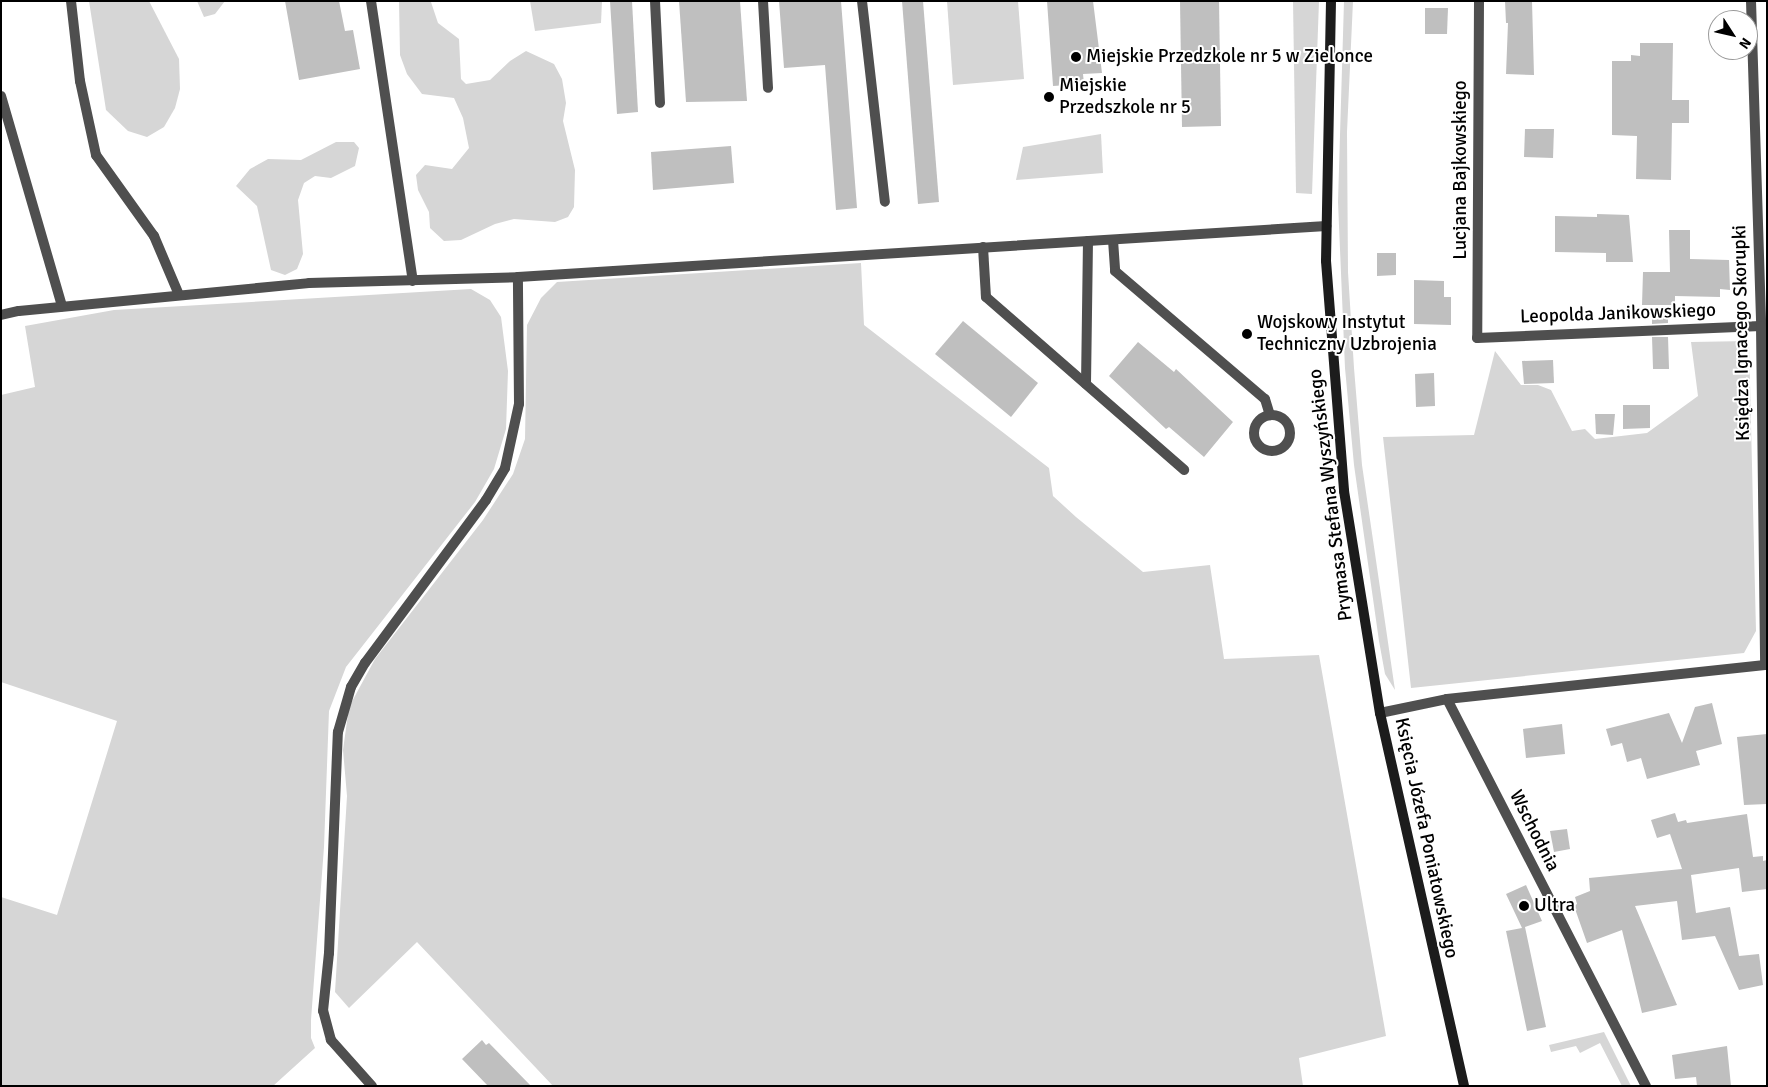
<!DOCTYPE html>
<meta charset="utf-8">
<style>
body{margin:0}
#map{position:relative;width:1768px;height:1087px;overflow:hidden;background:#fff;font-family:Signika,sans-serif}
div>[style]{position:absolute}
.green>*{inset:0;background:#d6d6d6}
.building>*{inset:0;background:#bfbfbf}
.service>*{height:10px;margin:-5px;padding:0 5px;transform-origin:5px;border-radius:5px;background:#4f4f4f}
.service>.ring{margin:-5px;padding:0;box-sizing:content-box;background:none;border:10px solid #4f4f4f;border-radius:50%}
.minor>*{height:10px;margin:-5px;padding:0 5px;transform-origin:5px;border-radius:5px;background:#4f4f4f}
.secondary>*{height:10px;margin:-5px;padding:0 5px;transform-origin:5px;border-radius:5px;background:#1c1c1c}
.dots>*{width:14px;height:14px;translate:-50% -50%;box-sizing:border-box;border:2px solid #fff;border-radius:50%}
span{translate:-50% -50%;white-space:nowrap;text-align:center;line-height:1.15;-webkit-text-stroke:4px #fff;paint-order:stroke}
.poi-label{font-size:19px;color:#000}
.left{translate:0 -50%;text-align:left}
.street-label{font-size:19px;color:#000}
.frame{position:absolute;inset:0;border:2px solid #000;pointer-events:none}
.north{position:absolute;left:1708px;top:10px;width:50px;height:50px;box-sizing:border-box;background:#fff;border:1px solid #999;border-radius:50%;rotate:125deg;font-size:14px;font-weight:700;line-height:20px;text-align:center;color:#000}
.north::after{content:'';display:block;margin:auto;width:18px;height:22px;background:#000;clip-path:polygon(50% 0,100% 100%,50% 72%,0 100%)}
</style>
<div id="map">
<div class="green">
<div style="clip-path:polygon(89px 1px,149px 1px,179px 59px,180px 89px,175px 108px,164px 127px,147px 137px,128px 131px,106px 110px)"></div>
<div style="clip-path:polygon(197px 1px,225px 1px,215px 14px,204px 17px)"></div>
<div style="clip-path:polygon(530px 1px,602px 1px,601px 23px,535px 31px)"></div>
<div style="clip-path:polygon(947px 1px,1018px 1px,1024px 79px,953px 85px)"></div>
<div style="clip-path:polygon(1293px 1px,1319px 1px,1312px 194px,1296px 193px)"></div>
<div style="clip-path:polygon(1344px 1px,1353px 1px,1347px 132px,1348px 272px,1354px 368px,1362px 465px,1395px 690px,1385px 674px,1379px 641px,1354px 465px,1345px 368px,1338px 202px)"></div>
<div style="clip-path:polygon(399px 2px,431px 2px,438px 23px,459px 39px,461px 79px,466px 84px,490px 80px,510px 61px,526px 51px,554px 64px,562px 79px,566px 103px,563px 121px,575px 170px,574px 207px,568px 217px,555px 222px,514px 219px,495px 224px,461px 240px,444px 241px,430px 228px,429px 212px,418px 190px,416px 175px,425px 165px,452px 169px,469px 148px,463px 118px,454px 98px,422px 94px,407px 74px,400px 55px)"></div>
<div style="clip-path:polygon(1101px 134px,1103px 173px,1016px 180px,1023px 147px)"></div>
<div style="clip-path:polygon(336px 142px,354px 142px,359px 148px,355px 166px,331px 178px,315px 176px,304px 183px,298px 200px,303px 254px,297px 269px,285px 275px,271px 270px,257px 206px,236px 186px,250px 169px,268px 159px,301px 160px)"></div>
<div style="clip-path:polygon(861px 263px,864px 325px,1049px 468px,1053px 496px,1076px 517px,1143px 572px,1210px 565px,1224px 659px,1319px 655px,1386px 1036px,1299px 1058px,1303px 1086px,553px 1086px,417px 942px,349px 1008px,335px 992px,347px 796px,343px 750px,349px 707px,375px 659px,483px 520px,513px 474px,525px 439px,527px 325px,541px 298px,557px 282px)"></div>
<div style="clip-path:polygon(471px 289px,490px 300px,501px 317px,508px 371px,506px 429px,494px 469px,475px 502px,346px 667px,329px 711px,324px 847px,311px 1020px,311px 1038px,315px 1048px,273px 1086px,1px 1086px,1px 897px,57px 915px,117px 721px,1px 682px,1px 395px,35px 387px,25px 326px,114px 310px)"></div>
<div style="clip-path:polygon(1749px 341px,1756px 631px,1744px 653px,1411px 688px,1383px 437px,1474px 435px,1495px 351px,1521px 385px,1538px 385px,1551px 390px,1572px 431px,1585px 429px,1595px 439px,1647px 433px,1698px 396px,1691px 342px)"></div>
<div style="clip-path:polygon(1604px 1032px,1631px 1086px,1622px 1086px,1600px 1043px,1580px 1053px,1576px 1046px,1551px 1052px,1549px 1045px)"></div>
</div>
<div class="building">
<div style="clip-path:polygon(285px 1px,339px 1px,345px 31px,353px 30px,360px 69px,299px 80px)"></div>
<div style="clip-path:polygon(610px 1px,632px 1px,638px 112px,617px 114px)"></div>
<div style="clip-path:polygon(679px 1px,740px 1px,747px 101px,686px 102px)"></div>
<div style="clip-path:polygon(779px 1px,841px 1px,857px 208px,836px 210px,825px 65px,784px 68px)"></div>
<div style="clip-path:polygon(902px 1px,923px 1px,939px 202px,918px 204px)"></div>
<div style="clip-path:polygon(1047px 1px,1093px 1px,1102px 73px,1083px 74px,1084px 84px,1053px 86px)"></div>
<div style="clip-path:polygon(1180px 1px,1219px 1px,1221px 126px,1182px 127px)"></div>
<div style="clip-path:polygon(1505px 1px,1532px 1px,1534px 75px,1506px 74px,1508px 23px,1506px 23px)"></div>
<div style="clip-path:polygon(1425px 8px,1448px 8px,1447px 34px,1425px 34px)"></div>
<div style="clip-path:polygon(1640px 43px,1673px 43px,1672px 100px,1689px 100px,1689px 123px,1672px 123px,1671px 180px,1636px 179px,1637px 136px,1612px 135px,1612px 61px,1631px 61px,1631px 55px,1640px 56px)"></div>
<div style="clip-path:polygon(1525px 129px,1554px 129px,1553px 158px,1524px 157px)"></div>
<div style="clip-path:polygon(731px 146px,734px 183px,653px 190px,651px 152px)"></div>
<div style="clip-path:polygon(1597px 214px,1629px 215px,1633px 262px,1606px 262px,1606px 253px,1555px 252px,1555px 216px,1597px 217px)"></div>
<div style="clip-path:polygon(1669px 230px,1690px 230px,1690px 259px,1729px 260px,1730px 290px,1720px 289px,1720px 297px,1675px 296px,1675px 305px,1642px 305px,1643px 272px,1670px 272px)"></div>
<div style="clip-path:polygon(1377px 253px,1396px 253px,1396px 275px,1377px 276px)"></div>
<div style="clip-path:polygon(1414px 280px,1444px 281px,1444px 297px,1451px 297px,1451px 325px,1414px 324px)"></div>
<div style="clip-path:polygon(1652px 315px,1668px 315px,1668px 323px,1652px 324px)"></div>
<div style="clip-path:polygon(963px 321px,1038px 383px,1011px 417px,935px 354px)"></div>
<div style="clip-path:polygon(1652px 337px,1668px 337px,1669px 369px,1653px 369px)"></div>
<div style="clip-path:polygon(1138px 342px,1174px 372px,1176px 369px,1233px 422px,1204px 457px,1169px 427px,1166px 429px,1109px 376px)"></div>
<div style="clip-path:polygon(1553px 360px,1554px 383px,1524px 384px,1522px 361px)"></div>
<div style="clip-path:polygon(1434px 373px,1435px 406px,1416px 407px,1415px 374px)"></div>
<div style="clip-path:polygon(1623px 405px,1650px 405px,1650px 428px,1623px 429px)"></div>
<div style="clip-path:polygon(1595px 414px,1615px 414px,1613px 435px,1596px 434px)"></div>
<div style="clip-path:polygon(1712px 703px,1722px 744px,1696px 751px,1700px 765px,1647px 779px,1641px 758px,1627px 762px,1622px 743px,1611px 746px,1606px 729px,1669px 713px,1682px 743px,1695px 707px)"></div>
<div style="clip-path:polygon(1562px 724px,1565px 754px,1526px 758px,1523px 729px)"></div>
<div style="clip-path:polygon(1767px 734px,1767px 804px,1744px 805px,1737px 737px)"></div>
<div style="clip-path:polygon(1675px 813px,1678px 822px,1686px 820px,1687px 823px,1747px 814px,1753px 857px,1763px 856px,1763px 861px,1767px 860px,1767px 889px,1742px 892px,1739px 868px,1691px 875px,1696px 913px,1730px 907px,1739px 956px,1759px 954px,1763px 985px,1739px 990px,1715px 936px,1682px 940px,1677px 901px,1635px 906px,1677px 1005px,1642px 1013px,1622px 930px,1587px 943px,1574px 906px,1577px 904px,1575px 897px,1590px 891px,1589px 878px,1682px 869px,1670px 834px,1657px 838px,1651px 820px)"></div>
<div style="clip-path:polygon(1567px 829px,1570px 849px,1554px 852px,1550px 831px)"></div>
<div style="clip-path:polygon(1526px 885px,1542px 921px,1525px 927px,1546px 1027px,1527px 1031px,1506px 931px,1522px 928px,1506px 894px)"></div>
<div style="clip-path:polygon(482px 1040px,486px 1045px,489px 1043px,531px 1086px,488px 1086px,462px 1059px)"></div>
<div style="clip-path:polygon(1727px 1046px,1731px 1086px,1697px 1086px,1696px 1077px,1675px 1079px,1672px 1055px)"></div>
</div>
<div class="service">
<div style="left:71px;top:1px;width:81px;rotate:83.6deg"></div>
<div style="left:80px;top:81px;width:76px;rotate:77.8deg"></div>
<div style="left:96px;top:155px;width:100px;rotate:54.4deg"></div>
<div style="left:154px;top:236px;width:64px;rotate:67deg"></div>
<div style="left:371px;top:1px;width:283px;rotate:81.5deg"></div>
<div style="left:763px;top:1px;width:87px;rotate:86.7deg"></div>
<div style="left:862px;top:1px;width:202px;rotate:83.5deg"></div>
<div style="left:1px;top:96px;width:219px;rotate:73.8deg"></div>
<div style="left:1113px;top:240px;width:31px;rotate:86deg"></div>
<div style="left:1115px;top:271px;width:197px;rotate:40.5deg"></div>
<div style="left:1265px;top:399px;width:17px;rotate:73deg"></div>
<div style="left:983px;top:247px;width:50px;rotate:86.6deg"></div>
<div style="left:986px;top:297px;width:263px;rotate:41.1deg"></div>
<div style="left:1px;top:315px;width:18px;rotate:-13deg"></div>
<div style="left:19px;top:311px;width:291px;rotate:-5.5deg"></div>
<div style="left:309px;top:283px;width:209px;rotate:-1.6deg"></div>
<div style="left:518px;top:277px;width:810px;rotate:-3.61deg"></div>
<div style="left:1086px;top:384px;width:143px;rotate:-89.2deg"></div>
<div class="ring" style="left:1254px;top:415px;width:26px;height:26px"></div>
<div style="left:372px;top:1086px;width:62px;rotate:-131.7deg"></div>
<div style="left:331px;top:1040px;width:30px;rotate:-105deg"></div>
<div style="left:323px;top:1011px;width:58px;rotate:-84.1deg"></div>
<div style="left:329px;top:953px;width:221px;rotate:-87.7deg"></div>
<div style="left:338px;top:732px;width:47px;rotate:-73.9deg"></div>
<div style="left:351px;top:687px;width:28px;rotate:-60deg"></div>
<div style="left:365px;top:663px;width:203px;rotate:-53.4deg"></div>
<div style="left:486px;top:500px;width:37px;rotate:-59deg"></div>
<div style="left:505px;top:468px;width:66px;rotate:-77.7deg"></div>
<div style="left:519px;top:404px;width:127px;rotate:-90.5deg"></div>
</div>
<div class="minor">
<div style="left:655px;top:1px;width:102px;rotate:87.2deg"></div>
<div style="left:1479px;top:1px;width:337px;rotate:90.3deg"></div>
<div style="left:1477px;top:338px;width:284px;rotate:-2.4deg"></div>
<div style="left:1751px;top:1px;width:325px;rotate:88.2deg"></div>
<div style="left:1761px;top:326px;width:339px;rotate:89.3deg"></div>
<div style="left:1447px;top:699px;width:435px;rotate:62.8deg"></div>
<div style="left:1380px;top:713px;width:68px;rotate:-11.8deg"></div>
<div style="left:1447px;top:699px;width:322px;rotate:-6.1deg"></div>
</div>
<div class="secondary">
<div style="left:1331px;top:1px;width:260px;rotate:91.1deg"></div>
<div style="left:1326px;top:261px;width:231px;rotate:85.5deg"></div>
<div style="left:1344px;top:491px;width:225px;rotate:80.8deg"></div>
<div style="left:1380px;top:713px;width:382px;rotate:77.3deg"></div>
</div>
<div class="dots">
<div style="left:1076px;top:57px;background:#000"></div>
<div style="left:1049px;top:97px;background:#000"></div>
<div style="left:1247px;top:334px;background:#000"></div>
<div style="left:1524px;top:906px;background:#000"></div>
</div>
<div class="poi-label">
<span class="left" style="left:1086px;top:57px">Miejskie Przedzkole nr 5 w Zielonce</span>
<span class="left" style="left:1059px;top:97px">Miejskie<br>Przedszkole nr 5</span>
<span class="left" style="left:1257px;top:334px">Wojskowy Instytut<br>Techniczny Uzbrojenia</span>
<span class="left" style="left:1534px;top:906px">Ultra</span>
</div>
<div class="street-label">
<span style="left:1461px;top:170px;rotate:-90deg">Lucjana Bajkowskiego</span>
<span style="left:1618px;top:314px;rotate:-2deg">Leopolda Janikowskiego</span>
<span style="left:1742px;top:333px;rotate:-91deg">Księdza Ignacego Skorupki</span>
<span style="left:1331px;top:495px;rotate:-97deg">Prymasa Stefana Wyszyńskiego</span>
<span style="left:1534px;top:831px;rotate:63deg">Wschodnia</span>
<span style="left:1426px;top:838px;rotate:78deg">Księcia Józefa Poniatowskiego</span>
</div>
<div class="frame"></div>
<div class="north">N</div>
</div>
